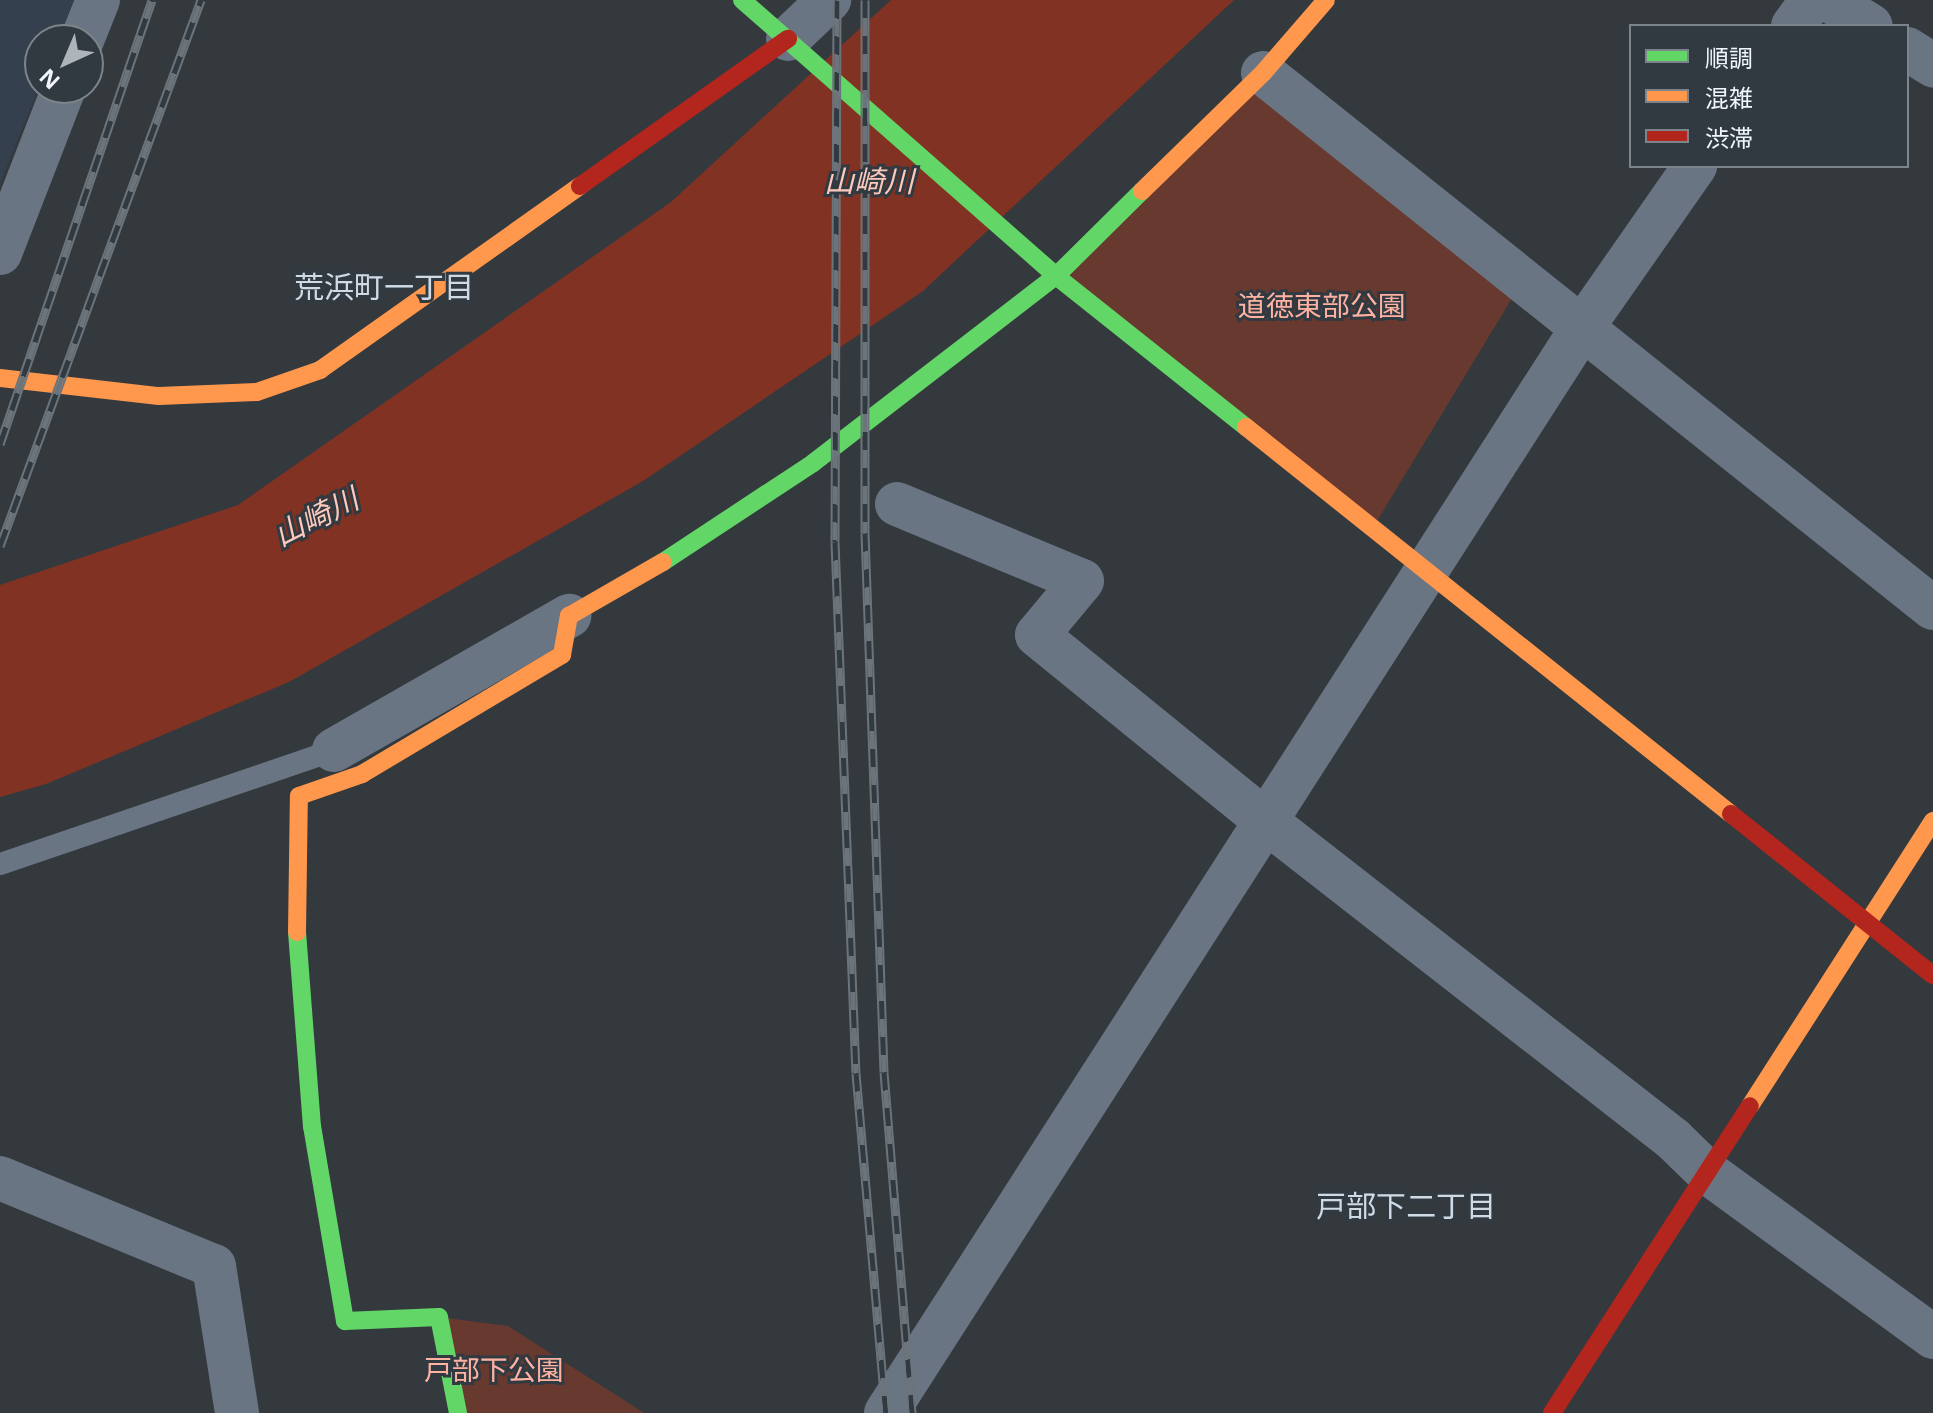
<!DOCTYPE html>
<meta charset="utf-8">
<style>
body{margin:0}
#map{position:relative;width:1933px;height:1413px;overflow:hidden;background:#34393e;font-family:"Noto Sans","Noto Sans JP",sans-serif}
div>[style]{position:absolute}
.built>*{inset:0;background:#34404d}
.green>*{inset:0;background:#68392f}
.water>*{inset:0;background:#823223}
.lane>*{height:22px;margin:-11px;padding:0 11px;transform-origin:11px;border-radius:11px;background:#6a7583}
.street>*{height:44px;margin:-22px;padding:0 22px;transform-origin:22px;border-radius:22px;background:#6a7583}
.fast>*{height:18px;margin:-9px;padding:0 9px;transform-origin:9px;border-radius:9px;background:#63d668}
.slow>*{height:18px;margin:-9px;padding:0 9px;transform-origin:9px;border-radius:9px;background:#ff974d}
.jam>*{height:18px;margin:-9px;padding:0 9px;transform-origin:9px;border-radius:9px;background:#b3261e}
.rail>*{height:9px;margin-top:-4.5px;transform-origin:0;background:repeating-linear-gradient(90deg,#313941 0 18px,#6c747b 0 36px);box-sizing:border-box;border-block:2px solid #6c747b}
span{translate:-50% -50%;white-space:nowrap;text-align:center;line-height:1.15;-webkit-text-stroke:6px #313941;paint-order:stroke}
.park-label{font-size:28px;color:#ffb2a2}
.water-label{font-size:30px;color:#fdc9bd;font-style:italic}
.neighbourhood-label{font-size:30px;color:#d0dae5}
.legend{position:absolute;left:1629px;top:24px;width:280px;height:144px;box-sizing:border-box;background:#313941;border:2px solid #7d858b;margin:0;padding:10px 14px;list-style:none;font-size:24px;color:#f0f6fb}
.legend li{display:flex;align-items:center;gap:16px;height:40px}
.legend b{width:40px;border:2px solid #7d858b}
.north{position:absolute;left:24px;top:24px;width:80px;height:80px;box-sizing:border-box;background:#313941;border:2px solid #7d858b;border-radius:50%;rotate:224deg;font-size:22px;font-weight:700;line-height:32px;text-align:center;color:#f0f6fb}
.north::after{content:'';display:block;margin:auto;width:28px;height:36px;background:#aeb4b9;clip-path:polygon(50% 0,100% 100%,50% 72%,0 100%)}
</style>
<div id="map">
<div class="built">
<div style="clip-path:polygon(0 0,74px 0,58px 40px,40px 40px,40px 84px,0 184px)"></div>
</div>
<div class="green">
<div style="clip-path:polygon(1263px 73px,1523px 280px,1371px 531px,1056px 276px)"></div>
<div style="clip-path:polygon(439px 1317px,508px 1326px,644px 1413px,458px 1413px)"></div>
</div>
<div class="water">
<div style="clip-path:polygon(891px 0,1234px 0,923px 291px,643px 481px,289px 682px,46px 784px,0 797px,0 585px,238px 505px,671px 202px)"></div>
</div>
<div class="lane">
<div style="left:0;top:864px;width:353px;rotate:-18.8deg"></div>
</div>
<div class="street">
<div style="left:1829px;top:0;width:49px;rotate:31.8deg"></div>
<div style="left:1793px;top:26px;width:32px;rotate:-54deg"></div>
<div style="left:788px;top:39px;width:57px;rotate:-43.6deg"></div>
<div style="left:82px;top:40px;width:43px;rotate:-68.2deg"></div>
<div style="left:1907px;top:49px;width:31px;rotate:32deg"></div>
<div style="left:1263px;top:73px;width:857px;rotate:38.61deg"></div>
<div style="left:0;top:253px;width:177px;rotate:-68.8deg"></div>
<div style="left:897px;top:504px;width:200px;rotate:22.6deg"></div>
<div style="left:1082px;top:581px;width:70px;rotate:129.8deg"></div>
<div style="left:1037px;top:635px;width:298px;rotate:39.1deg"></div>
<div style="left:1268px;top:823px;width:514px;rotate:37.96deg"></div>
<div style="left:1673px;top:1139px;width:47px;rotate:44.1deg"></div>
<div style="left:1707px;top:1172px;width:280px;rotate:36.1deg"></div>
<div style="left:334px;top:750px;width:271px;rotate:-29.7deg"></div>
<div style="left:0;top:1178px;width:231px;rotate:22.4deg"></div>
<div style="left:214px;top:1266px;width:149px;rotate:81.1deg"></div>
<div style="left:886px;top:1413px;width:1289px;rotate:-57.32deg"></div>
<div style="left:1582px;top:328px;width:198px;rotate:-55.1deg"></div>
</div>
<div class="fast">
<div style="left:742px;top:0;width:418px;rotate:41.3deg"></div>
<div style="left:1056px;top:276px;width:243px;rotate:38.5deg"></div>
<div style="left:663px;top:562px;width:180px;rotate:-33.4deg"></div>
<div style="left:813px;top:463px;width:307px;rotate:-37.6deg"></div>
<div style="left:1056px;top:276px;width:121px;rotate:-44.7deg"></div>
<div style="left:297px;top:932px;width:195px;rotate:85.6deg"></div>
<div style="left:312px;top:1126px;width:198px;rotate:80.4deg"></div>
<div style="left:345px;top:1321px;width:94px;rotate:-2.4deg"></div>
<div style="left:439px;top:1317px;width:98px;rotate:78.8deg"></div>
</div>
<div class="slow">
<div style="left:1142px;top:191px;width:169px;rotate:-44.3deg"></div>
<div style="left:1263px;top:73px;width:96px;rotate:-49.2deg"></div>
<div style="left:0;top:378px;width:160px;rotate:6.5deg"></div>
<div style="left:159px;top:396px;width:98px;rotate:-2.3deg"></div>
<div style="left:257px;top:392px;width:67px;rotate:-19.2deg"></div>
<div style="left:320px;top:370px;width:319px;rotate:-35.3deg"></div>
<div style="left:1246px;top:427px;width:620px;rotate:38.59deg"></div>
<div style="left:297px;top:932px;width:136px;rotate:-89.2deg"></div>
<div style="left:299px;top:796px;width:67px;rotate:-19.2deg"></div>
<div style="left:362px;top:774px;width:233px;rotate:-30.8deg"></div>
<div style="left:562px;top:655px;width:40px;rotate:-80deg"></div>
<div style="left:569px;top:616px;width:108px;rotate:-29.9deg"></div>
<div style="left:1750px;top:1106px;width:339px;rotate:-57.3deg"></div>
</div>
<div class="jam">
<div style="left:580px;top:186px;width:255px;rotate:-35.3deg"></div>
<div style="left:1731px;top:814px;width:258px;rotate:38.6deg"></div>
<div style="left:1552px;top:1413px;width:365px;rotate:-57.2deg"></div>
</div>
<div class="rail">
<div style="left:837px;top:0;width:542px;rotate:90.21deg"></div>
<div style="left:835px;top:542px;width:531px;rotate:87.74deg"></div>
<div style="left:856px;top:1073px;width:341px;rotate:85deg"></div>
<div style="left:865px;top:0;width:533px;rotate:90deg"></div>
<div style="left:865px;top:533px;width:539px;rotate:87.98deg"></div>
<div style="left:884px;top:1072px;width:342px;rotate:85.3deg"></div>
<div style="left:0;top:444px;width:469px;rotate:-71.1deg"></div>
<div style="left:0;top:546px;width:582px;rotate:-69.79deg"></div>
</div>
<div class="park-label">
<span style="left:1322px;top:305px">道徳東部公園</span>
<span style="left:494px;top:1369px">戸部下公園</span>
</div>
<div class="water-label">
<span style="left:869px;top:181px">山崎川</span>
<span style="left:316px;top:517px;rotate:-27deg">山崎川</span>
</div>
<div class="neighbourhood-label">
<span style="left:384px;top:287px">荒浜町一丁目</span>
<span style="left:1406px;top:1206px">戸部下二丁目</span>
</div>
<ul class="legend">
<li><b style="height:10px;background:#63d668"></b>順調</li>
<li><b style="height:10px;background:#ff974d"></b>混雑</li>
<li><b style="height:10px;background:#b3261e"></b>渋滞</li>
</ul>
<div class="north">N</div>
</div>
